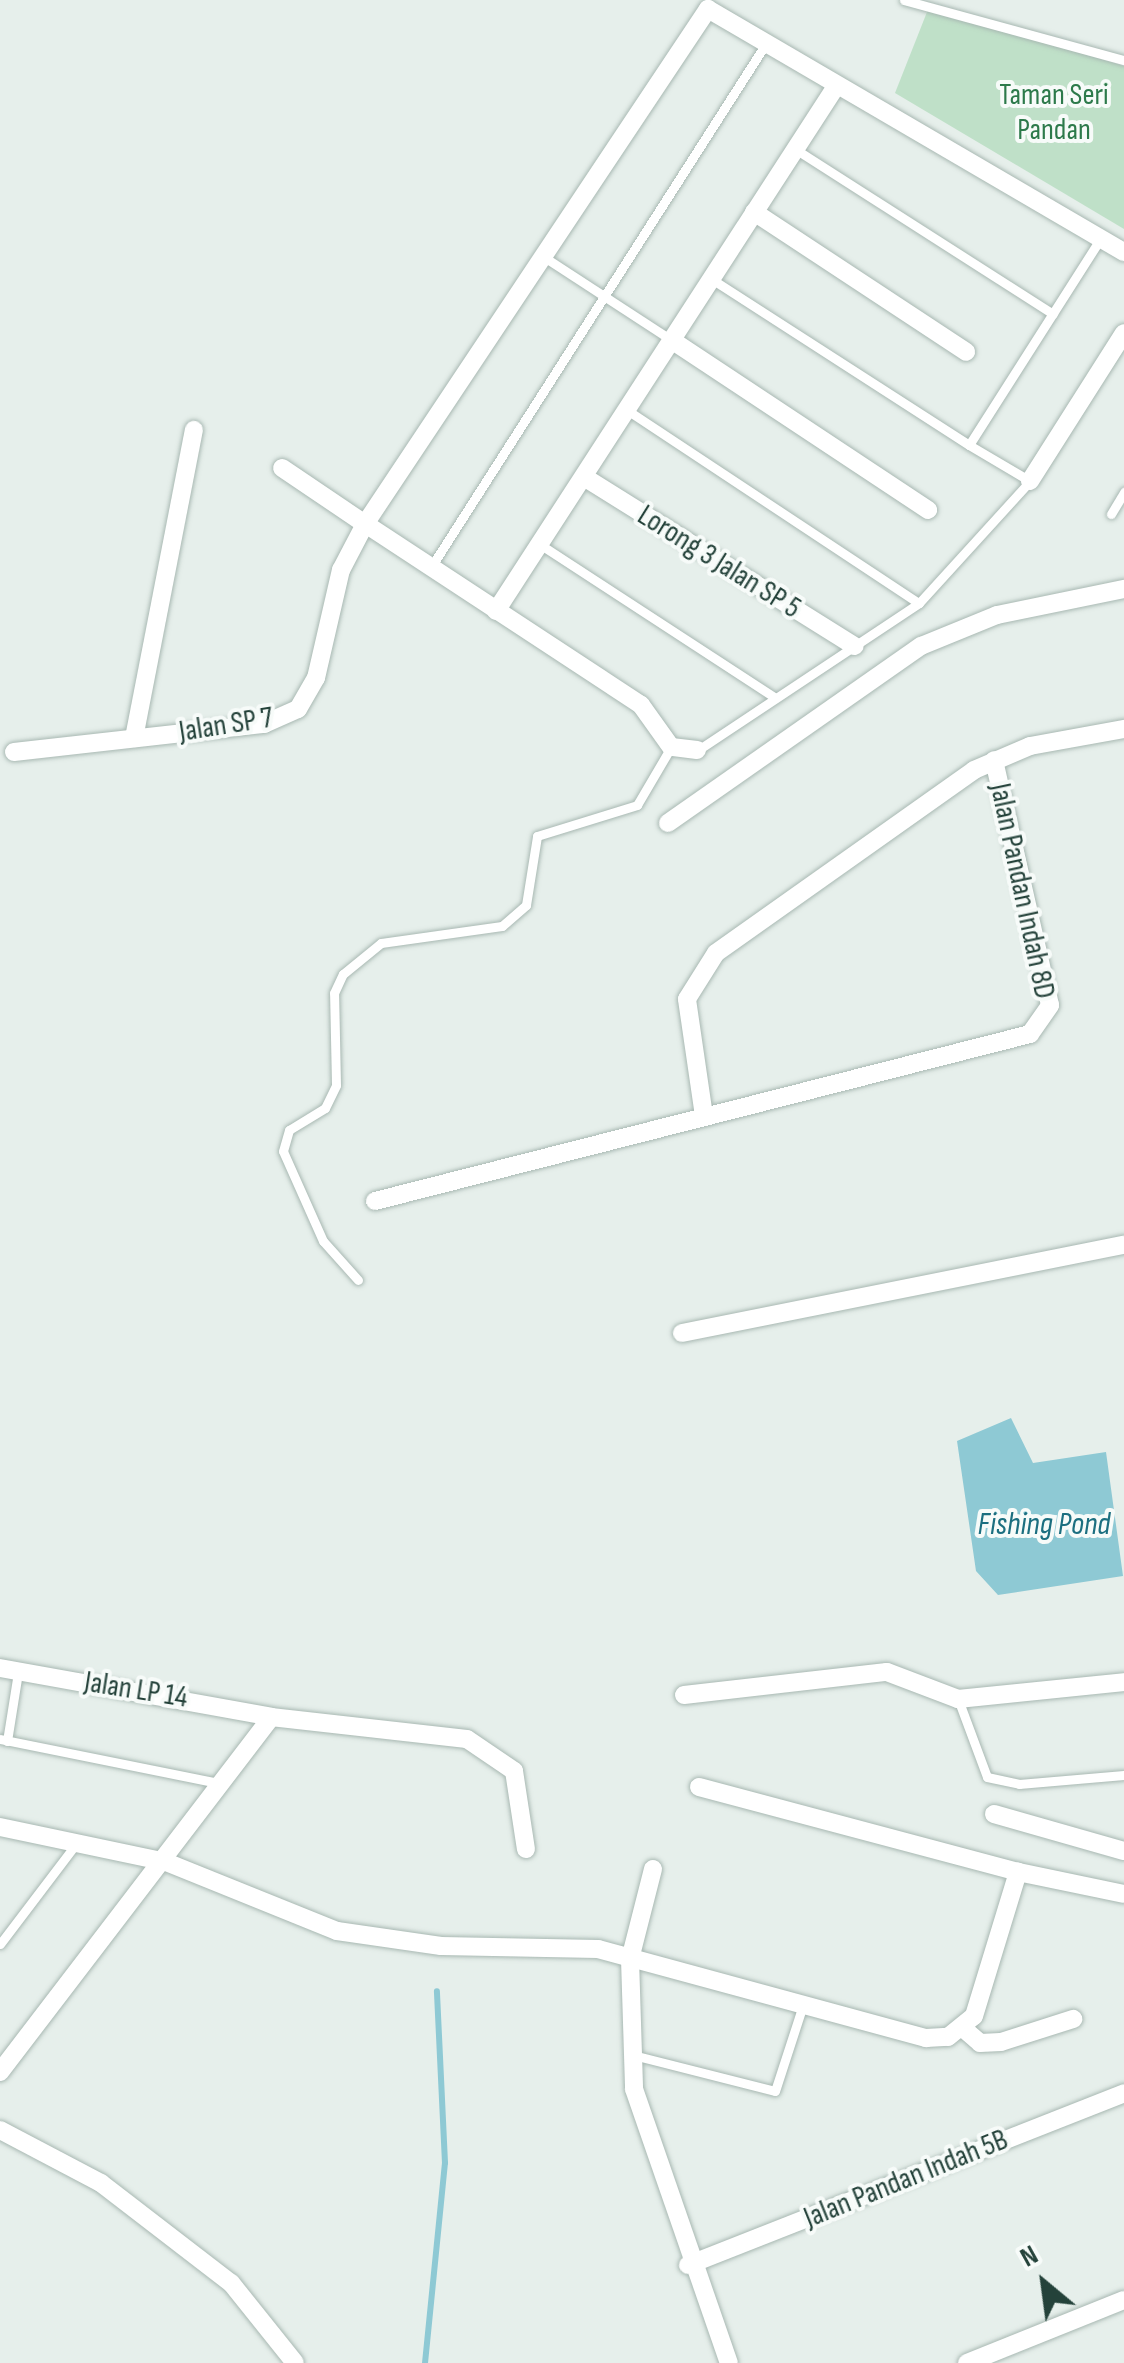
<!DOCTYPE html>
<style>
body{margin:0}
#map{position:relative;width:1124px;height:2363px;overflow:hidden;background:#e6efeb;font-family:"Sofia Sans Condensed",sans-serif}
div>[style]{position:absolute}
.green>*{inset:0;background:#bfe0c8}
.water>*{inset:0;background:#8ec9d4}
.stream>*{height:6px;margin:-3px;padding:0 3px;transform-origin:3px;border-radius:3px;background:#8ec9d4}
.roads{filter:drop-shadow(0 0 2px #a8b8b2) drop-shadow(0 0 2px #a8b8b2)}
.lane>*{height:9px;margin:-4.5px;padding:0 4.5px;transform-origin:4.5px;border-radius:4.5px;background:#fff}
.street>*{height:18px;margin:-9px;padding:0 9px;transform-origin:9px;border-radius:9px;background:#fff}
span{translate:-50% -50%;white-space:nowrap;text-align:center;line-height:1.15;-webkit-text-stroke:8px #f7fbf9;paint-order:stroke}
.park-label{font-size:30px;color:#2d7a4b}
.street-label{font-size:30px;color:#24423a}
.water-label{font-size:32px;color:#1c6f80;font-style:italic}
.north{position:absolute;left:994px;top:2233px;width:100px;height:100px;-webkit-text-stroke:8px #f7fbf9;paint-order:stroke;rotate:331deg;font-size:28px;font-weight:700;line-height:40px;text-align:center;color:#24423a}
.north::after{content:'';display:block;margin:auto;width:35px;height:45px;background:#24423a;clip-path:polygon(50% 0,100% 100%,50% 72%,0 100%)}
</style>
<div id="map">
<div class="green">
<div style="clip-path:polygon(929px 7px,1124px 66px,1124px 229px,895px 93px)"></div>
</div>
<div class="water">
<div style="clip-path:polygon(1011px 1418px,1033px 1463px,1106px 1452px,1123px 1576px,998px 1595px,976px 1571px,957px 1441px)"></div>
</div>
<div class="stream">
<div style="left:425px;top:2363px;width:201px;rotate:-84.3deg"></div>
<div style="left:445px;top:2163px;width:172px;rotate:-92.7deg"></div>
</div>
<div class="roads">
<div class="lane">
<div style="left:904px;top:0;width:228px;rotate:15.3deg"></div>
<div style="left:795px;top:149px;width:306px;rotate:32.6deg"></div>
<div style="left:544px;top:257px;width:154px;rotate:33.1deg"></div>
<div style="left:710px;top:278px;width:308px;rotate:32.8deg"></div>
<div style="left:627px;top:410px;width:350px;rotate:33.5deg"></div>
<div style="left:1111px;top:514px;width:26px;rotate:-59deg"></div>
<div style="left:541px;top:545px;width:280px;rotate:33.1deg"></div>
<div style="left:431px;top:567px;width:620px;rotate:-57.39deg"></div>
<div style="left:698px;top:750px;width:265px;rotate:-33.6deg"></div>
<div style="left:919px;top:603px;width:165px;rotate:-47.7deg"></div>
<div style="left:1030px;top:481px;width:71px;rotate:-149.5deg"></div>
<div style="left:969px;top:445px;width:246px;rotate:-57.5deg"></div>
<div style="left:358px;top:1280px;width:52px;rotate:-131.9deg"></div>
<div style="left:323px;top:1241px;width:98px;rotate:-114deg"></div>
<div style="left:283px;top:1151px;width:22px;rotate:-74deg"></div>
<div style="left:289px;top:1130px;width:42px;rotate:-31.4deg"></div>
<div style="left:325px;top:1108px;width:25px;rotate:-64deg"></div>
<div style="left:336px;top:1085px;width:92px;rotate:-91.2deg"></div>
<div style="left:334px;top:993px;width:21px;rotate:-65deg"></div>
<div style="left:343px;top:974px;width:49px;rotate:-39.2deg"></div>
<div style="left:381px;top:943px;width:122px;rotate:-8deg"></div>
<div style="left:502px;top:926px;width:32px;rotate:-41deg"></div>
<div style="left:526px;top:905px;width:70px;rotate:-80.9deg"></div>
<div style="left:537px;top:836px;width:105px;rotate:-17.2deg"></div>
<div style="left:637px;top:805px;width:67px;rotate:-59.6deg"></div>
<div style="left:958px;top:1699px;width:83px;rotate:69.6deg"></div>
<div style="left:987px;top:1777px;width:33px;rotate:12deg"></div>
<div style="left:1019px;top:1784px;width:105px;rotate:-4.9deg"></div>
<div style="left:0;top:1739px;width:222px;rotate:11.4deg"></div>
<div style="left:7px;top:1741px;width:70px;rotate:-80.9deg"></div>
<div style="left:0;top:1944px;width:126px;rotate:-52.8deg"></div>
<div style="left:633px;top:2055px;width:146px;rotate:14.2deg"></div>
<div style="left:775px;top:2091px;width:90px;rotate:-72deg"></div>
</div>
<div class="street">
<div style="left:754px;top:212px;width:254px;rotate:33.4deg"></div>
<div style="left:673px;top:341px;width:306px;rotate:33.5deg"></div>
<div style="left:584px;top:477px;width:319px;rotate:32deg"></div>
<div style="left:1030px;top:481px;width:175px;rotate:-57.6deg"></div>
<div style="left:496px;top:611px;width:623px;rotate:-57.05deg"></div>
<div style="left:134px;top:738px;width:314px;rotate:-79deg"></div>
<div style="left:697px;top:750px;width:26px;rotate:-173deg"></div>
<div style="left:671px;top:747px;width:52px;rotate:-125.5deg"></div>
<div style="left:641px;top:705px;width:330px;rotate:-146.7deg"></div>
<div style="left:365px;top:524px;width:619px;rotate:-56.34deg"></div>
<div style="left:708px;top:9px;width:482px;rotate:30.3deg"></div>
<div style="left:14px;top:752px;width:252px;rotate:-6.4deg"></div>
<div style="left:264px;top:724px;width:37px;rotate:-24deg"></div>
<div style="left:298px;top:709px;width:36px;rotate:-60deg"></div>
<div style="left:316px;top:678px;width:111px;rotate:-77deg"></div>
<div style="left:341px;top:570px;width:52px;rotate:-62.4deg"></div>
<div style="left:365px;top:524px;width:100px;rotate:-146deg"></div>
<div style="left:668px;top:823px;width:309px;rotate:-35deg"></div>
<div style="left:921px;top:646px;width:82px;rotate:-22.2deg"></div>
<div style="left:997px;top:615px;width:130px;rotate:-11.6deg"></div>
<div style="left:704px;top:1116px;width:118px;rotate:-98.3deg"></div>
<div style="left:687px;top:999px;width:54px;rotate:-57.8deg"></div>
<div style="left:716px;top:953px;width:316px;rotate:-35.3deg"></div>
<div style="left:974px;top:770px;width:61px;rotate:-23.2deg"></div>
<div style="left:1030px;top:746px;width:96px;rotate:-10.3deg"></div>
<div style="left:375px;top:1201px;width:676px;rotate:-14.3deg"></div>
<div style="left:1030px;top:1034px;width:35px;rotate:-55deg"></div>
<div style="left:1050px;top:1005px;width:251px;rotate:-102.9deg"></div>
<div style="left:682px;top:1333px;width:451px;rotate:-11.3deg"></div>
<div style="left:0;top:1668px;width:275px;rotate:10.2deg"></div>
<div style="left:271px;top:1717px;width:197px;rotate:6.4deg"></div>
<div style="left:467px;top:1739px;width:57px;rotate:34.2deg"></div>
<div style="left:514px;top:1771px;width:79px;rotate:81.3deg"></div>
<div style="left:684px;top:1695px;width:204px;rotate:-6.5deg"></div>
<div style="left:887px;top:1672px;width:76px;rotate:20.8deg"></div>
<div style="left:958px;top:1699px;width:167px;rotate:-5.8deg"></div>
<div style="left:699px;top:1787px;width:330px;rotate:14.9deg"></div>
<div style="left:994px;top:1814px;width:135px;rotate:15.9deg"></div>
<div style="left:0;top:1827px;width:170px;rotate:11.9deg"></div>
<div style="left:166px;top:1862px;width:184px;rotate:22deg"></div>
<div style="left:337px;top:1931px;width:105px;rotate:8.2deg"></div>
<div style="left:441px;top:1946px;width:157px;rotate:1.1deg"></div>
<div style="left:598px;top:1949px;width:340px;rotate:15.2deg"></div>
<div style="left:926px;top:2038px;width:22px;rotate:-3deg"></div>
<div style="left:948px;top:2037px;width:33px;rotate:-39deg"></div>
<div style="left:974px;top:2016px;width:151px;rotate:-73deg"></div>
<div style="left:1018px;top:1872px;width:108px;rotate:11.7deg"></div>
<div style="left:653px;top:1869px;width:93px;rotate:104.3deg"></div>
<div style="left:630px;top:1959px;width:130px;rotate:88.2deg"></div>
<div style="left:634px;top:2089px;width:290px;rotate:70.9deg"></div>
<div style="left:964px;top:2029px;width:21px;rotate:41deg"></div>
<div style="left:980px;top:2043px;width:21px;rotate:-3deg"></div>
<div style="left:1001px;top:2042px;width:76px;rotate:-17.7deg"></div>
<div style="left:0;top:2072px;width:447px;rotate:-52.6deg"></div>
<div style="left:0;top:2130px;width:114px;rotate:27.7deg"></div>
<div style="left:101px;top:2183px;width:164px;rotate:37.6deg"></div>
<div style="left:231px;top:2283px;width:102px;rotate:51.3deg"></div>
<div style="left:688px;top:2265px;width:469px;rotate:-21.5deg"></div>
<div style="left:967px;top:2363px;width:169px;rotate:-21.9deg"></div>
</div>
</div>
<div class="park-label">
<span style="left:1054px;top:112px">Taman Seri<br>Pandan</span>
</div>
<div class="street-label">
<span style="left:719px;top:562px;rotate:32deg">Lorong 3 Jalan SP 5</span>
<span style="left:226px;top:725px;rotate:-9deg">Jalan SP 7</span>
<span style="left:1022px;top:891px;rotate:78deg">Jalan Pandan Indah 8D</span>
<span style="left:136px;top:1690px;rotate:9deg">Jalan LP 14</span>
<span style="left:906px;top:2179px;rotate:-22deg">Jalan Pandan Indah 5B</span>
</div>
<div class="water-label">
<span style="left:1044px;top:1525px">Fishing Pond</span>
</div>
<div class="north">N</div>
</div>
